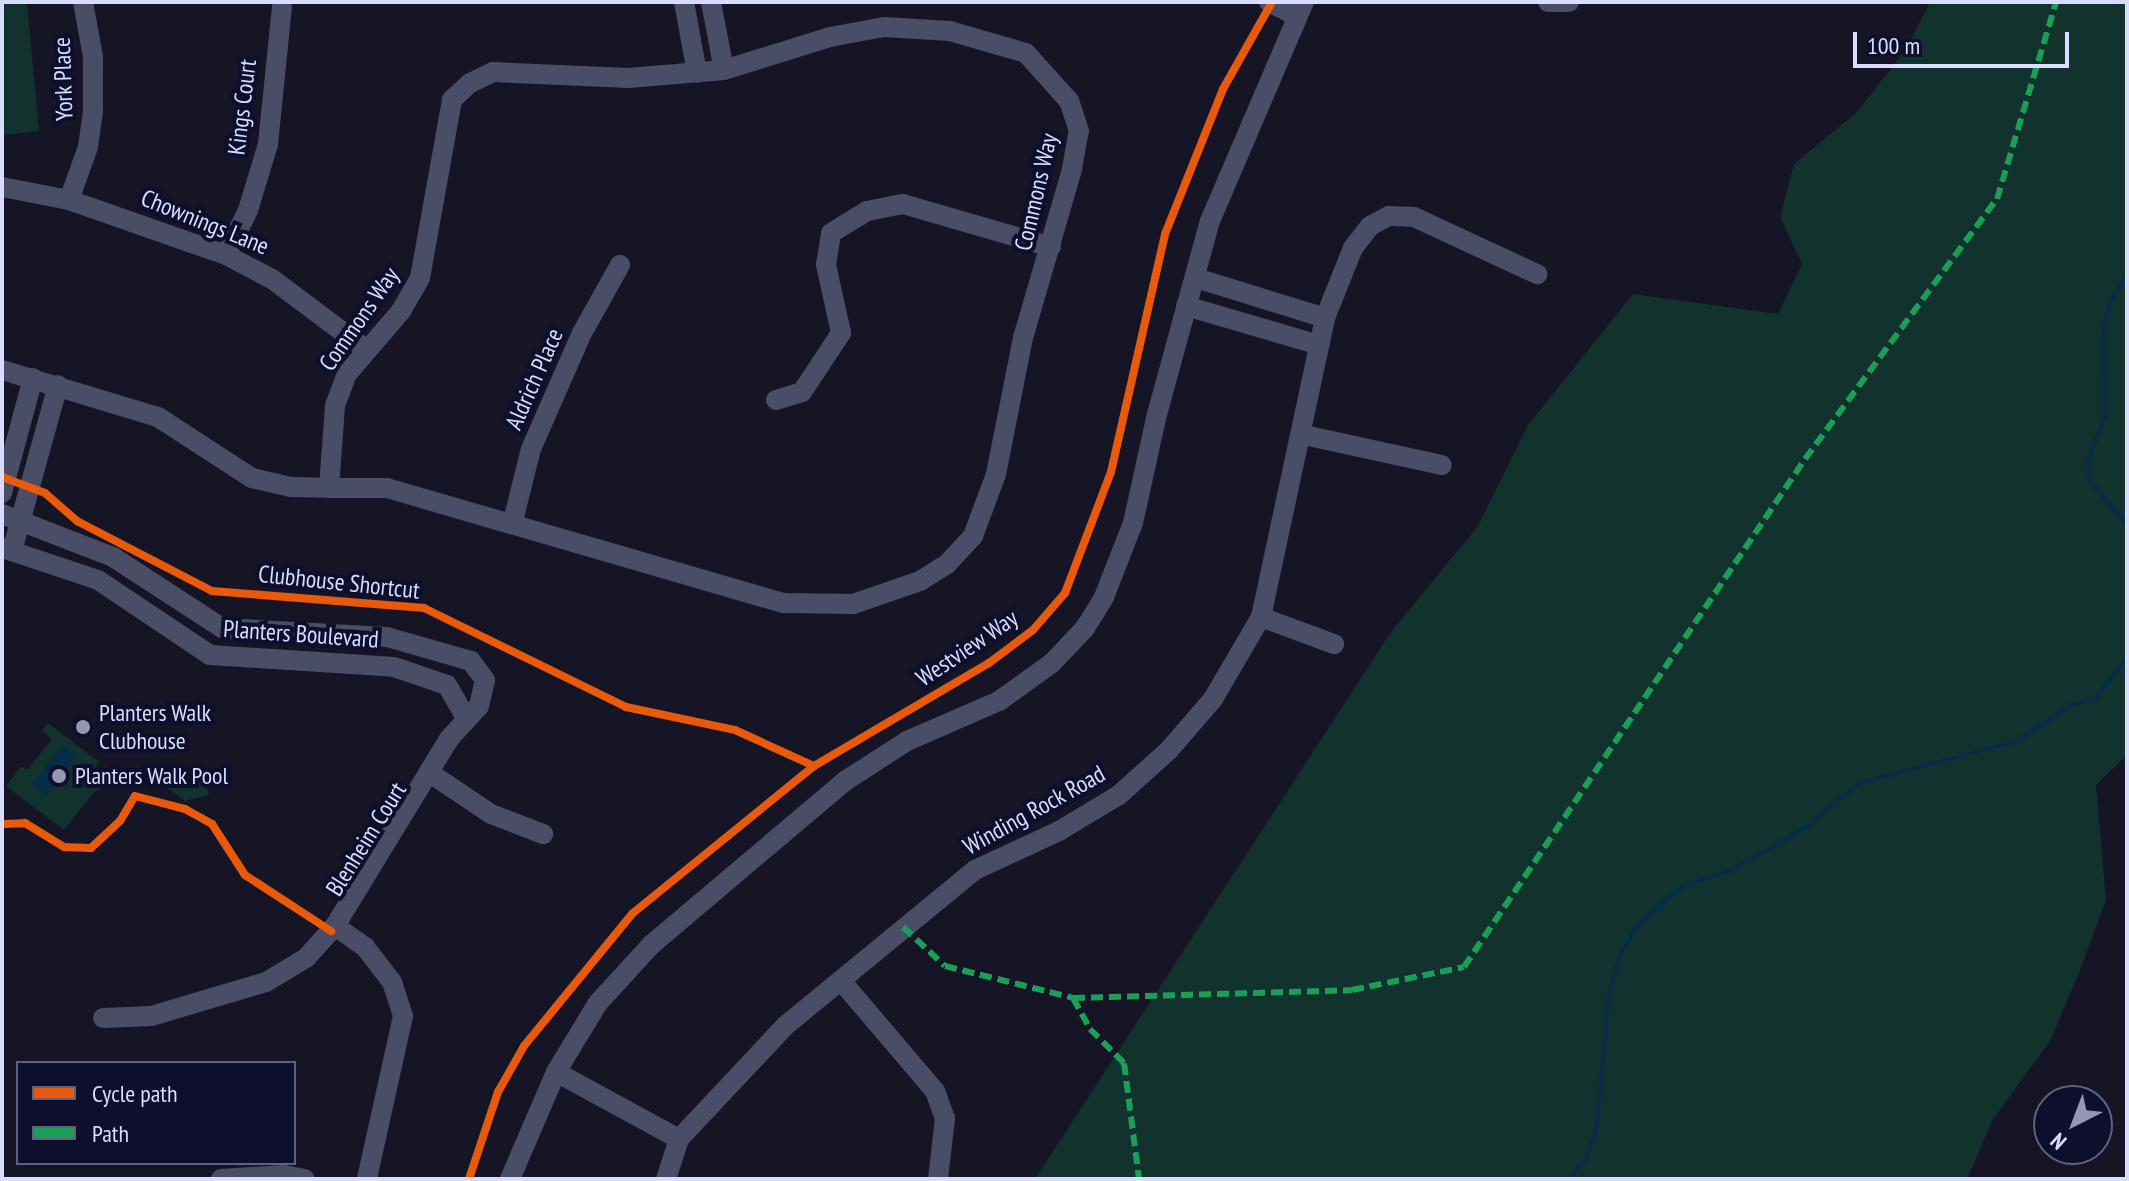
<!DOCTYPE html>
<style>
body{margin:0}
#map{position:relative;width:2129px;height:1181px;overflow:hidden;background:#151525;font-family:"PT Sans Narrow",sans-serif}
div>[style]{position:absolute}
.green>*{inset:0;background:#12322d}
.water>*{inset:0;background:#072c4a}
.stream>*{height:4px;margin:-2px;padding:0 2px;transform-origin:2px;border-radius:2px;background:#072c4a}
.minor>*{height:20px;margin:-10px;padding:0 10px;transform-origin:10px;border-radius:10px;background:#494d66}
.quiet>*{height:6px;margin-top:-3px;transform-origin:0;background:repeating-linear-gradient(90deg,#1a9f57 0 12px,transparent 0 18px)}
.cycleway>*{height:8px;margin:-4px;padding:0 4px;transform-origin:4px;border-radius:4px;background:#e8590c}
.dots>*{width:22px;height:22px;translate:-50% -50%;box-sizing:border-box;border:4px solid #0e0f2c;border-radius:50%}
span{translate:-50% -50%;white-space:nowrap;text-align:center;line-height:1.15;-webkit-text-stroke:8px #0e0f2c;paint-order:stroke}
.street-label{font-size:24px;color:#d9dcff}
.poi-label{font-size:24px;color:#d9dcff}
.left{translate:0 -50%;text-align:left}
.frame{position:absolute;inset:0;border:4px solid #d9dcff;pointer-events:none}
.legend{position:absolute;left:16px;top:1061px;width:280px;height:104px;box-sizing:border-box;background:#0e0f2c;border:2px solid #5f6180;margin:0;padding:10px 14px;list-style:none;font-size:24px;color:#d9dcff}
.legend li{display:flex;align-items:center;gap:16px;height:40px}
.legend b{width:40px;border:2px solid #5f6180}
.north{position:absolute;left:2033px;top:1085px;width:80px;height:80px;box-sizing:border-box;background:#0e0f2c;border:2px solid #5f6180;border-radius:50%;rotate:222deg;font-size:22px;font-weight:700;line-height:32px;text-align:center;color:#d9dcff}
.north::after{content:'';display:block;margin:auto;width:28px;height:36px;background:#9496b3;clip-path:polygon(50% 0,100% 100%,50% 72%,0 100%)}
.scale{position:absolute;left:1853px;top:32px;width:216px;height:36px;box-sizing:border-box;border:4px solid #d9dcff;border-top:0;padding-left:10px;font-size:24px;line-height:28px;white-space:nowrap;color:#d9dcff;-webkit-text-stroke:6px #0e0f2c;paint-order:stroke}
</style>
<div id="map">
<div class="green">
<div style="clip-path:polygon(2px 2px,27px 2px,39px 131px,2px 135px)"></div>
<div style="clip-path:polygon(1930px 2px,2127px 2px,2127px 755px,2096px 785px,2106px 900px,2079px 973px,2050px 1041px,1993px 1119px,1967px 1179px,1035px 1179px,1391px 632px,1478px 526px,1528px 425px,1633px 294px,1778px 314px,1802px 264px,1780px 217px,1794px 164px,1857px 112px,1905px 51px)"></div>
<div style="clip-path:polygon(48px 723px,99px 762px,94px 768px,112px 782px,93px 793px,64px 830px,6px 786px,21px 766px,27px 770px,52px 739px,42px 731px)"></div>
<div style="clip-path:polygon(181px 774px,203px 777px,209px 795px,185px 801px,166px 787px)"></div>
</div>
<div class="water">
<div style="clip-path:polygon(63px 745px,76px 756px,46px 795px,32px 784px)"></div>
</div>
<div class="stream">
<div style="left:2127px;top:276px;width:27px;rotate:124deg"></div>
<div style="left:2112px;top:298px;width:27px;rotate:107deg"></div>
<div style="left:2104px;top:324px;width:93px;rotate:89.4deg"></div>
<div style="left:2105px;top:417px;width:46px;rotate:111.6deg"></div>
<div style="left:2088px;top:460px;width:21px;rotate:85deg"></div>
<div style="left:2090px;top:481px;width:57px;rotate:49.3deg"></div>
<div style="left:1569px;top:1179px;width:28px;rotate:-51deg"></div>
<div style="left:1587px;top:1157px;width:32px;rotate:-72deg"></div>
<div style="left:1597px;top:1127px;width:134px;rotate:-84.8deg"></div>
<div style="left:1609px;top:994px;width:43px;rotate:-73.7deg"></div>
<div style="left:1621px;top:953px;width:33px;rotate:-59deg"></div>
<div style="left:1638px;top:925px;width:60px;rotate:-40.9deg"></div>
<div style="left:1683px;top:886px;width:49px;rotate:-17.7deg"></div>
<div style="left:1730px;top:871px;width:83px;rotate:-29.7deg"></div>
<div style="left:1802px;top:830px;width:74px;rotate:-39.5deg"></div>
<div style="left:1859px;top:783px;width:163px;rotate:-14.9deg"></div>
<div style="left:2017px;top:741px;width:65px;rotate:-33.7deg"></div>
<div style="left:2071px;top:705px;width:26px;rotate:-16deg"></div>
<div style="left:2096px;top:698px;width:51px;rotate:-52.9deg"></div>
</div>
<div class="minor">
<div style="left:684px;top:2px;width:72px;rotate:79.6deg"></div>
<div style="left:711px;top:2px;width:69px;rotate:79.2deg"></div>
<div style="left:1269px;top:2px;width:30px;rotate:27deg"></div>
<div style="left:1548px;top:2px;width:21px"></div>
<div style="left:2px;top:187px;width:68px;rotate:11deg"></div>
<div style="left:69px;top:200px;width:166px;rotate:19.3deg"></div>
<div style="left:226px;top:255px;width:52px;rotate:27.6deg"></div>
<div style="left:272px;top:279px;width:119px;rotate:36.8deg"></div>
<div style="left:69px;top:200px;width:56px;rotate:-70.3deg"></div>
<div style="left:88px;top:147px;width:36px;rotate:-82deg"></div>
<div style="left:93px;top:111px;width:54px;rotate:-90deg"></div>
<div style="left:93px;top:57px;width:56px;rotate:-100.3deg"></div>
<div style="left:226px;top:255px;width:50px;rotate:-63.9deg"></div>
<div style="left:248px;top:210px;width:69px;rotate:-73.1deg"></div>
<div style="left:268px;top:144px;width:138px;rotate:-84.2deg"></div>
<div style="left:1196px;top:278px;width:135px;rotate:17.2deg"></div>
<div style="left:1186px;top:306px;width:139px;rotate:16.3deg"></div>
<div style="left:2px;top:370px;width:163px;rotate:16.8deg"></div>
<div style="left:158px;top:417px;width:112px;rotate:33deg"></div>
<div style="left:252px;top:478px;width:39px;rotate:13deg"></div>
<div style="left:290px;top:487px;width:39px;rotate:1deg"></div>
<div style="left:329px;top:488px;width:58px"></div>
<div style="left:387px;top:488px;width:413px;rotate:16.2deg"></div>
<div style="left:784px;top:603px;width:69px;rotate:0.8deg"></div>
<div style="left:853px;top:604px;width:71px;rotate:-18.9deg"></div>
<div style="left:920px;top:581px;width:32px;rotate:-32deg"></div>
<div style="left:947px;top:564px;width:38px;rotate:-47deg"></div>
<div style="left:973px;top:536px;width:66px;rotate:-69.6deg"></div>
<div style="left:996px;top:474px;width:139px;rotate:-78.8deg"></div>
<div style="left:1023px;top:338px;width:176px;rotate:-73.8deg"></div>
<div style="left:1072px;top:169px;width:39px;rotate:-80deg"></div>
<div style="left:1079px;top:131px;width:32px;rotate:-108deg"></div>
<div style="left:1069px;top:101px;width:64px;rotate:-131.9deg"></div>
<div style="left:1026px;top:53px;width:79px;rotate:-163.9deg"></div>
<div style="left:950px;top:31px;width:66px;rotate:-176.5deg"></div>
<div style="left:884px;top:27px;width:55px;rotate:169.5deg"></div>
<div style="left:830px;top:37px;width:111px;rotate:162.7deg"></div>
<div style="left:724px;top:70px;width:96px;rotate:175.2deg"></div>
<div style="left:628px;top:78px;width:135px;rotate:-177.5deg"></div>
<div style="left:493px;top:72px;width:25px;rotate:154deg"></div>
<div style="left:470px;top:83px;width:25px;rotate:137deg"></div>
<div style="left:452px;top:100px;width:181px;rotate:100.2deg"></div>
<div style="left:420px;top:278px;width:38px;rotate:120deg"></div>
<div style="left:401px;top:311px;width:83px;rotate:130.6deg"></div>
<div style="left:347px;top:374px;width:34px;rotate:111deg"></div>
<div style="left:335px;top:406px;width:82px;rotate:94.2deg"></div>
<div style="left:776px;top:400px;width:27px;rotate:-17deg"></div>
<div style="left:802px;top:392px;width:71px;rotate:-56.5deg"></div>
<div style="left:841px;top:333px;width:70px;rotate:-102.4deg"></div>
<div style="left:826px;top:265px;width:32px;rotate:-81deg"></div>
<div style="left:831px;top:233px;width:42px;rotate:-31.4deg"></div>
<div style="left:867px;top:211px;width:37px;rotate:-11deg"></div>
<div style="left:903px;top:204px;width:154px;rotate:16.2deg"></div>
<div style="left:1304px;top:435px;width:141px;rotate:12.3deg"></div>
<div style="left:2px;top:493px;width:119px;rotate:-74.9deg"></div>
<div style="left:2px;top:514px;width:119px;rotate:21.2deg"></div>
<div style="left:113px;top:557px;width:130px;rotate:33.1deg"></div>
<div style="left:222px;top:628px;width:165px;rotate:3.1deg"></div>
<div style="left:387px;top:637px;width:87px;rotate:15.9deg"></div>
<div style="left:471px;top:661px;width:24px;rotate:54deg"></div>
<div style="left:485px;top:680px;width:27px;rotate:103deg"></div>
<div style="left:479px;top:706px;width:45px;rotate:132.3deg"></div>
<div style="left:449px;top:739px;width:219px;rotate:121.4deg"></div>
<div style="left:335px;top:926px;width:43px;rotate:132.2deg"></div>
<div style="left:306px;top:958px;width:47px;rotate:149deg"></div>
<div style="left:266px;top:982px;width:120px;rotate:163.5deg"></div>
<div style="left:151px;top:1016px;width:48px;rotate:177.6deg"></div>
<div style="left:513px;top:521px;width:74px;rotate:-76deg"></div>
<div style="left:531px;top:449px;width:127px;rotate:-66.3deg"></div>
<div style="left:582px;top:333px;width:78px;rotate:-60.8deg"></div>
<div style="left:2px;top:548px;width:101px;rotate:18.4deg"></div>
<div style="left:98px;top:580px;width:135px;rotate:33.8deg"></div>
<div style="left:210px;top:655px;width:184px;rotate:3.7deg"></div>
<div style="left:394px;top:667px;width:56px;rotate:18.8deg"></div>
<div style="left:447px;top:685px;width:36px;rotate:60deg"></div>
<div style="left:12px;top:551px;width:172px;rotate:-74.5deg"></div>
<div style="left:1261px;top:617px;width:78px;rotate:20.3deg"></div>
<div style="left:430px;top:773px;width:73px;rotate:33.9deg"></div>
<div style="left:491px;top:814px;width:56px;rotate:21deg"></div>
<div style="left:335px;top:926px;width:37px;rotate:35deg"></div>
<div style="left:365px;top:947px;width:44px;rotate:52.4deg"></div>
<div style="left:392px;top:982px;width:36px;rotate:72deg"></div>
<div style="left:403px;top:1016px;width:167px;rotate:102.5deg"></div>
<div style="left:843px;top:983px;width:142px;rotate:49.6deg"></div>
<div style="left:935px;top:1091px;width:29px;rotate:70deg"></div>
<div style="left:945px;top:1118px;width:61px;rotate:96.5deg"></div>
<div style="left:556px;top:1072px;width:140px;rotate:28.6deg"></div>
<div style="left:221px;top:1179px;width:63px;rotate:-3.6deg"></div>
<div style="left:284px;top:1175px;width:21px;rotate:11deg"></div>
<div style="left:510px;top:1179px;width:116px;rotate:-66.7deg"></div>
<div style="left:556px;top:1072px;width:81px;rotate:-58.7deg"></div>
<div style="left:598px;top:1003px;width:79px;rotate:-47.6deg"></div>
<div style="left:651px;top:945px;width:254px;rotate:-40.2deg"></div>
<div style="left:845px;top:781px;width:74px;rotate:-32.8deg"></div>
<div style="left:907px;top:741px;width:100px;rotate:-23.5deg"></div>
<div style="left:999px;top:701px;width:65px;rotate:-35.6deg"></div>
<div style="left:1052px;top:663px;width:48px;rotate:-46.7deg"></div>
<div style="left:1085px;top:628px;width:36px;rotate:-58deg"></div>
<div style="left:1104px;top:597px;width:79px;rotate:-68.6deg"></div>
<div style="left:1133px;top:523px;width:107px;rotate:-77.6deg"></div>
<div style="left:1156px;top:418px;width:204px;rotate:-74.7deg"></div>
<div style="left:1210px;top:221px;width:238px;rotate:-66.8deg"></div>
<div style="left:666px;top:1179px;width:42px;rotate:-72deg"></div>
<div style="left:679px;top:1139px;width:155px;rotate:-46.8deg"></div>
<div style="left:785px;top:1026px;width:246px;rotate:-39.4deg"></div>
<div style="left:975px;top:870px;width:93px;rotate:-24.9deg"></div>
<div style="left:1059px;top:831px;width:70px;rotate:-31deg"></div>
<div style="left:1119px;top:795px;width:67px;rotate:-42deg"></div>
<div style="left:1169px;top:750px;width:67px;rotate:-49.2deg"></div>
<div style="left:1213px;top:699px;width:95px;rotate:-59.7deg"></div>
<div style="left:1261px;top:617px;width:306px;rotate:-77.9deg"></div>
<div style="left:1325px;top:318px;width:75px;rotate:-68.2deg"></div>
<div style="left:1353px;top:248px;width:28px;rotate:-52deg"></div>
<div style="left:1370px;top:226px;width:21px;rotate:-28deg"></div>
<div style="left:1389px;top:216px;width:25px;rotate:2deg"></div>
<div style="left:1414px;top:217px;width:136px;rotate:24.9deg"></div>
</div>
<div class="quiet">
<div style="left:903px;top:927px;width:57px;rotate:42.9deg"></div>
<div style="left:945px;top:966px;width:132px;rotate:14deg"></div>
<div style="left:1073px;top:998px;width:35px;rotate:61deg"></div>
<div style="left:1090px;top:1029px;width:48px;rotate:45deg"></div>
<div style="left:1124px;top:1063px;width:117px;rotate:82.6deg"></div>
<div style="left:1073px;top:998px;width:279px;rotate:-1.6deg"></div>
<div style="left:1352px;top:990px;width:114px;rotate:-11.6deg"></div>
<div style="left:1464px;top:967px;width:612px;rotate:-56.13deg"></div>
<div style="left:1805px;top:459px;width:323px;rotate:-53.6deg"></div>
<div style="left:1997px;top:199px;width:206px;rotate:-73.3deg"></div>
</div>
<div class="cycleway">
<div style="left:2px;top:477px;width:46px;rotate:20.4deg"></div>
<div style="left:45px;top:493px;width:43px;rotate:41.2deg"></div>
<div style="left:77px;top:521px;width:152px;rotate:27.4deg"></div>
<div style="left:212px;top:591px;width:213px;rotate:4.6deg"></div>
<div style="left:424px;top:608px;width:225px;rotate:26.1deg"></div>
<div style="left:626px;top:707px;width:111px;rotate:11.9deg"></div>
<div style="left:735px;top:730px;width:87px;rotate:24.5deg"></div>
<div style="left:2px;top:824px;width:23px;rotate:-2deg"></div>
<div style="left:25px;top:823px;width:46px;rotate:31.6deg"></div>
<div style="left:64px;top:847px;width:27px;rotate:2deg"></div>
<div style="left:91px;top:848px;width:40px;rotate:-43deg"></div>
<div style="left:120px;top:821px;width:29px;rotate:-59deg"></div>
<div style="left:135px;top:796px;width:52px;rotate:14.6deg"></div>
<div style="left:185px;top:809px;width:31px;rotate:29deg"></div>
<div style="left:212px;top:824px;width:61px;rotate:57.1deg"></div>
<div style="left:245px;top:875px;width:103px;rotate:33.1deg"></div>
<div style="left:469px;top:1179px;width:92px;rotate:-71.6deg"></div>
<div style="left:498px;top:1092px;width:53px;rotate:-60.5deg"></div>
<div style="left:524px;top:1046px;width:172px;rotate:-50.7deg"></div>
<div style="left:633px;top:913px;width:233px;rotate:-39.1deg"></div>
<div style="left:814px;top:766px;width:203px;rotate:-30.5deg"></div>
<div style="left:989px;top:663px;width:55px;rotate:-36.9deg"></div>
<div style="left:1033px;top:630px;width:49px;rotate:-49.1deg"></div>
<div style="left:1065px;top:593px;width:129px;rotate:-69.2deg"></div>
<div style="left:1111px;top:472px;width:244px;rotate:-77.2deg"></div>
<div style="left:1165px;top:234px;width:156px;rotate:-68.2deg"></div>
<div style="left:1223px;top:89px;width:100px;rotate:-60.6deg"></div>
</div>
<div class="dots">
<div style="left:83px;top:727px;background:#9496b3"></div>
<div style="left:59px;top:776px;background:#9496b3"></div>
</div>
<div class="street-label">
<span style="left:63px;top:79px;rotate:-92deg">York Place</span>
<span style="left:242px;top:107px;rotate:-83deg">Kings Court</span>
<span style="left:1036px;top:192px;rotate:-77deg">Commons Way</span>
<span style="left:205px;top:222px;rotate:22deg">Chownings Lane</span>
<span style="left:359px;top:319px;rotate:-55deg">Commons Way</span>
<span style="left:534px;top:379px;rotate:-66deg">Aldrich Place</span>
<span style="left:339px;top:582px;rotate:6deg">Clubhouse Shortcut</span>
<span style="left:301px;top:634px;rotate:4deg">Planters Boulevard</span>
<span style="left:967px;top:648px;rotate:-34deg">Westview Way</span>
<span style="left:1034px;top:810px;rotate:-29deg">Winding Rock Road</span>
<span style="left:366px;top:839px;rotate:-58deg">Blenheim Court</span>
</div>
<div class="poi-label">
<span class="left" style="left:99px;top:727px">Planters Walk<br>Clubhouse</span>
<span class="left" style="left:75px;top:776px">Planters Walk Pool</span>
</div>
<div class="frame"></div>
<ul class="legend">
<li><b style="height:10px;background:#e8590c"></b>Cycle path</li>
<li><b style="height:10px;background:#1a9f57"></b>Path</li>
</ul>
<div class="north">N</div>
<div class="scale">100 m</div>
</div>
